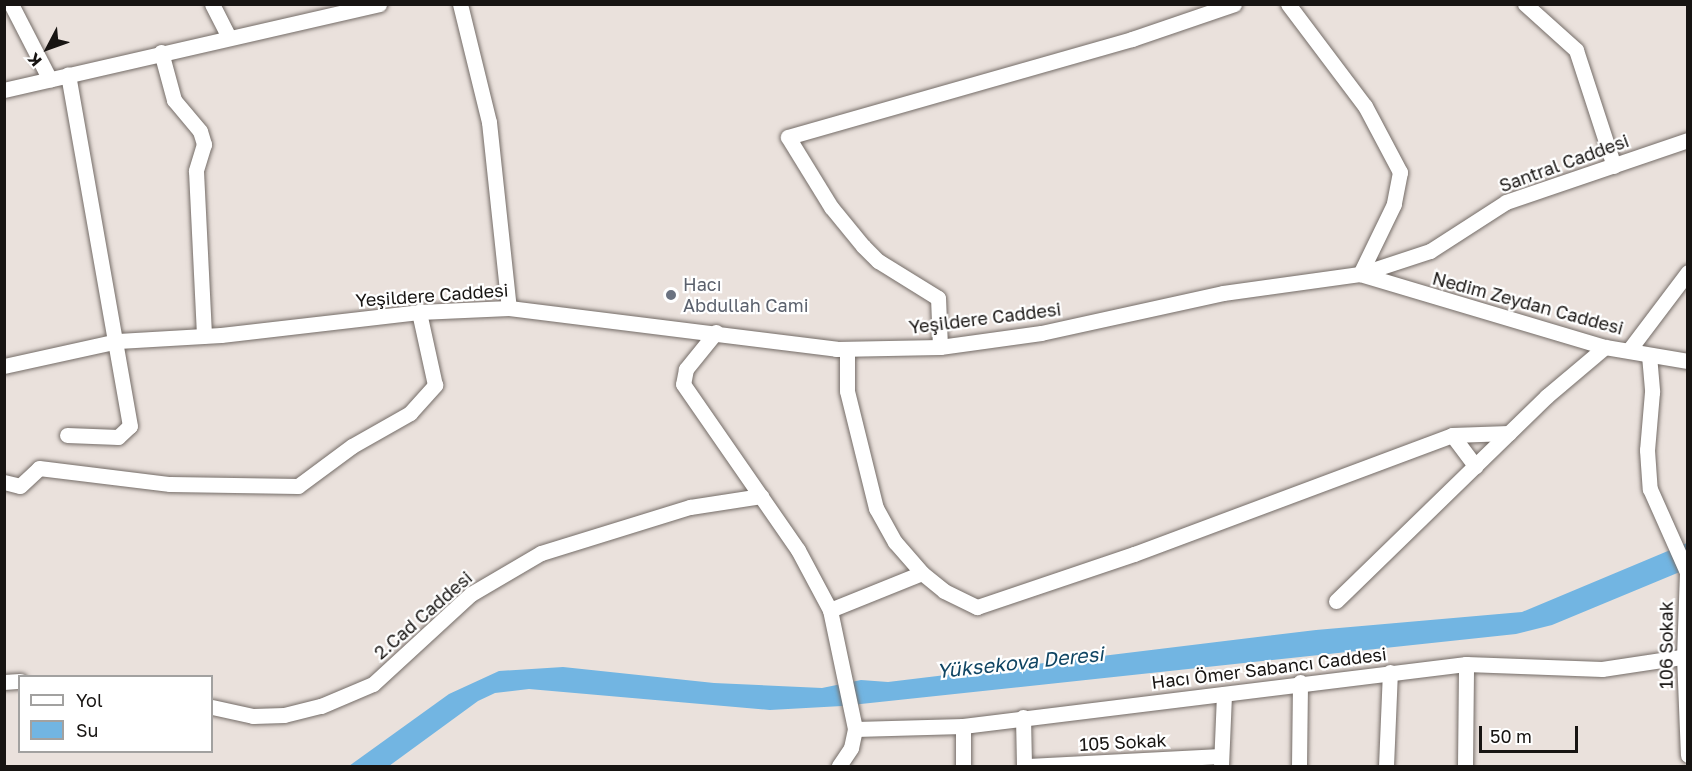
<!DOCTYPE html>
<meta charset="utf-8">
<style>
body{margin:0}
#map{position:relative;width:1692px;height:771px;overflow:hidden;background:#eae1dc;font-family:"Golos Text",sans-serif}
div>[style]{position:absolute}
.water>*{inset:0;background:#72b5e2}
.roads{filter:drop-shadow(0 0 2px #746c67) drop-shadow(0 0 2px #746c67)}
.minor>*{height:15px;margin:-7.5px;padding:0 7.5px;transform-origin:7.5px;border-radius:7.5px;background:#fff}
.dots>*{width:16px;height:16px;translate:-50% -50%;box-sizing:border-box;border:3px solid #fff;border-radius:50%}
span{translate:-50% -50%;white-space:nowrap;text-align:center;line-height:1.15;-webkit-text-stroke:4.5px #fff;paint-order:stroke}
.street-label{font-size:18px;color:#171412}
.worship-label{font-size:18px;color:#5b616d}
.left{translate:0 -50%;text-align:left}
.water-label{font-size:20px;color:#104563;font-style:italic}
.frame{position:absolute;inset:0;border:6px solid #171412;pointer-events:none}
.legend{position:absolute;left:18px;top:675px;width:195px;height:78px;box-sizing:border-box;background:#fff;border:2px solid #a2a1a0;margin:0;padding:8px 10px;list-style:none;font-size:18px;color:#171412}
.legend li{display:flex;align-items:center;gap:12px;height:30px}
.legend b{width:30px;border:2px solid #a2a1a0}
.north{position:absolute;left:18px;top:18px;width:60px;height:60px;-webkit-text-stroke:4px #fff;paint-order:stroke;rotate:229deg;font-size:16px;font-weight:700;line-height:24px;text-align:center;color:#171412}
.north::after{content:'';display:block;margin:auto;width:21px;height:27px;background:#171412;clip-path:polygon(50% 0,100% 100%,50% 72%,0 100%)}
.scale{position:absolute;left:1479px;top:726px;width:99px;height:27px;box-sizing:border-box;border:3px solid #171412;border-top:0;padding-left:8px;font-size:18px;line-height:21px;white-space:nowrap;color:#171412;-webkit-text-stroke:4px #fff;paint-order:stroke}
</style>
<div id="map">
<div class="water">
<div style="clip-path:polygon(1687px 543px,1687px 569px,1552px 625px,1516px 634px,842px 706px,770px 710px,529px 689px,495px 693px,478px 701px,389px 766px,349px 766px,449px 694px,499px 671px,563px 667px,714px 683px,822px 688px,861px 680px,888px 682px,1316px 630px,1522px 612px)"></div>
</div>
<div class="roads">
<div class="minor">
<div style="left:11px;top:4px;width:85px;rotate:62.8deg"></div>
<div style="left:212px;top:4px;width:36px;rotate:63deg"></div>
<div style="left:460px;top:4px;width:122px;rotate:76.2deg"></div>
<div style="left:489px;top:122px;width:187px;rotate:83.9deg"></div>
<div style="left:1288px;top:4px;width:128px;rotate:53deg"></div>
<div style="left:1365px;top:106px;width:75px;rotate:62.1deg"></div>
<div style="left:1400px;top:172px;width:33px;rotate:101deg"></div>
<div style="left:1394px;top:204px;width:78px;rotate:115.9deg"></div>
<div style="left:1525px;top:4px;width:69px;rotate:42deg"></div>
<div style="left:1576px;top:50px;width:122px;rotate:71.9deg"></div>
<div style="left:161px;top:52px;width:50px;rotate:74.8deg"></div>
<div style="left:174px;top:100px;width:40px;rotate:50deg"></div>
<div style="left:200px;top:131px;width:14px;rotate:73deg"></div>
<div style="left:204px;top:144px;width:28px;rotate:107deg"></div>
<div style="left:196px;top:171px;width:165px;rotate:87.2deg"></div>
<div style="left:4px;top:90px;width:385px;rotate:-12.9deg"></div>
<div style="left:1360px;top:274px;width:256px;rotate:16.6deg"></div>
<div style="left:1605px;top:347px;width:84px;rotate:9.6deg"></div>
<div style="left:716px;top:332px;width:48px;rotate:129deg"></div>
<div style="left:686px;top:369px;width:15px;rotate:101deg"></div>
<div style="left:683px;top:384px;width:202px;rotate:55.3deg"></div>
<div style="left:798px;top:550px;width:68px;rotate:61.9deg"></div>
<div style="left:830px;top:610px;width:122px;rotate:78.1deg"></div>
<div style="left:855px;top:729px;width:19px;rotate:102deg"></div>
<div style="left:851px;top:748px;width:22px;rotate:124deg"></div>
<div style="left:940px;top:347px;width:49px;rotate:-92.3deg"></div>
<div style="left:938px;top:298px;width:70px;rotate:-148.3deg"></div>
<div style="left:878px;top:261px;width:21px;rotate:-135deg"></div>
<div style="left:863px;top:246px;width:50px;rotate:-129.4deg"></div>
<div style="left:831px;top:207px;width:82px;rotate:-121.6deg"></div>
<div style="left:788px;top:137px;width:358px;rotate:-15.9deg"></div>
<div style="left:1132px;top:39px;width:108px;rotate:-18.9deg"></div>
<div style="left:847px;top:349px;width:42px;rotate:90deg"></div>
<div style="left:847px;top:391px;width:121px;rotate:76.1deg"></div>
<div style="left:876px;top:508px;width:39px;rotate:61deg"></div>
<div style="left:895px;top:542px;width:41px;rotate:48.9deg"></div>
<div style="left:1629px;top:350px;width:98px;rotate:-52.9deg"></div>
<div style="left:1649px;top:355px;width:37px;rotate:85deg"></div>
<div style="left:1652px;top:392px;width:58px;rotate:94.9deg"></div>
<div style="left:1647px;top:450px;width:39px;rotate:86deg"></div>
<div style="left:1650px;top:489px;width:91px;rotate:66deg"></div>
<div style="left:1687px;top:572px;width:84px;rotate:92deg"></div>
<div style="left:1684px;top:656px;width:99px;rotate:87.7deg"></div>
<div style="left:4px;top:366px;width:117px;rotate:-12.4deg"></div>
<div style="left:118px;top:341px;width:103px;rotate:-3.3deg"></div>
<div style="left:221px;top:335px;width:199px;rotate:-6.6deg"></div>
<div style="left:419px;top:312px;width:90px;rotate:-2.5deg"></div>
<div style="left:509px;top:308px;width:330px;rotate:7.1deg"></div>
<div style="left:836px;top:349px;width:104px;rotate:-1.1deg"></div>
<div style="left:940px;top:347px;width:102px;rotate:-7.9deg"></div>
<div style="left:1041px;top:333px;width:186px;rotate:-12.4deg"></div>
<div style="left:1223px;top:293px;width:138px;rotate:-7.9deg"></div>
<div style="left:1360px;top:274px;width:74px;rotate:-18.2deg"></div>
<div style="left:1430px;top:251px;width:90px;rotate:-32.8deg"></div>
<div style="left:1506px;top:202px;width:192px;rotate:-18.8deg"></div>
<div style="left:67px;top:435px;width:51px;rotate:2.2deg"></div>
<div style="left:118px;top:437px;width:16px;rotate:-43deg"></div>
<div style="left:130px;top:426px;width:357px;rotate:-100deg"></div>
<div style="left:1452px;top:435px;width:39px;rotate:53deg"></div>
<div style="left:4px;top:482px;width:16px;rotate:14deg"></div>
<div style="left:20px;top:486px;width:26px;rotate:-43deg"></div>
<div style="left:39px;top:468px;width:132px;rotate:7deg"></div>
<div style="left:170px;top:484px;width:128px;rotate:0.9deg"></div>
<div style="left:298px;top:486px;width:67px;rotate:-36.5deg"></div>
<div style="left:352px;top:446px;width:67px;rotate:-29.6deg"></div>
<div style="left:410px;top:413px;width:38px;rotate:-48deg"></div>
<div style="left:435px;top:385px;width:75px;rotate:-102.4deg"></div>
<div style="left:1336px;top:601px;width:294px;rotate:-44.2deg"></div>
<div style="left:1547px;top:396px;width:76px;rotate:-40.2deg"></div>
<div style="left:830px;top:610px;width:99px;rotate:-21.9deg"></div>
<div style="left:922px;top:573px;width:28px;rotate:39deg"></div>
<div style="left:944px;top:591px;width:37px;rotate:26deg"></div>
<div style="left:977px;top:607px;width:166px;rotate:-18.7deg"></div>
<div style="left:1134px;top:554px;width:340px;rotate:-20.5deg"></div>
<div style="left:1452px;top:435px;width:57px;rotate:-2deg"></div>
<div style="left:4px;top:682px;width:16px;rotate:-4deg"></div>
<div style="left:212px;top:707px;width:42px;rotate:12.4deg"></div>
<div style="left:253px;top:716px;width:31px;rotate:-2deg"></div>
<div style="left:284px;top:715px;width:38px;rotate:-14deg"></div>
<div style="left:321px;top:706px;width:56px;rotate:-22.9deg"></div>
<div style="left:373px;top:684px;width:133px;rotate:-42.6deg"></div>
<div style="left:471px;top:594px;width:81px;rotate:-30.4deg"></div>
<div style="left:541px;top:553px;width:156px;rotate:-17.2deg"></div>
<div style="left:690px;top:507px;width:72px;rotate:-8.8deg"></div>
<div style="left:1023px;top:717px;width:49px;rotate:88.8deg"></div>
<div style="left:963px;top:726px;width:40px;rotate:90deg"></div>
<div style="left:855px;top:729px;width:108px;rotate:-1.6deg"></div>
<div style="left:963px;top:726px;width:507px;rotate:-7.03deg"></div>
<div style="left:1466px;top:664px;width:136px;rotate:2.1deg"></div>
<div style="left:1602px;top:669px;width:87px;rotate:-8.6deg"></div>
<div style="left:1028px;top:766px;width:193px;rotate:-3deg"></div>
<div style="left:1221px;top:766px;width:72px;rotate:-87.6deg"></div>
<div style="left:1299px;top:766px;width:84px;rotate:-89.3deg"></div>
<div style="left:1386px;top:766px;width:94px;rotate:-87.6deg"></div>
<div style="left:1465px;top:766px;width:102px;rotate:-89.4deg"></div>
</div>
</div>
<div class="dots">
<div style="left:671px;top:295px;background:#6b7280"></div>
</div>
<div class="street-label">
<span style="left:1564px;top:163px;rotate:-20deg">Santral Caddesi</span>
<span style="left:432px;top:295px;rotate:-4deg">Yeşildere Caddesi</span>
<span style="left:1528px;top:303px;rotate:15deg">Nedim Zeydan Caddesi</span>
<span style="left:985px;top:318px;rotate:-7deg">Yeşildere Caddesi</span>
<span style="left:423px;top:615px;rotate:-41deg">2.Cad Caddesi</span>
<span style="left:1666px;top:645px;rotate:-90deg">106 Sokak</span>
<span style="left:1269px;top:668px;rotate:-7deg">Hacı Ömer Sabancı Caddesi</span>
<span style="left:1123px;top:742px;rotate:-3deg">105 Sokak</span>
</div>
<div class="worship-label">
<span class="left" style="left:683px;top:295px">Hacı<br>Abdullah Cami</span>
</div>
<div class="water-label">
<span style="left:1020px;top:662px;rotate:-6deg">Yüksekova Deresi</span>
</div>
<div class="frame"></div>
<ul class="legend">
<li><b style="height:8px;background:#fff"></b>Yol</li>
<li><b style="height:16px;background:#72b5e2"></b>Su</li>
</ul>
<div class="north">K</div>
<div class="scale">50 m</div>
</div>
